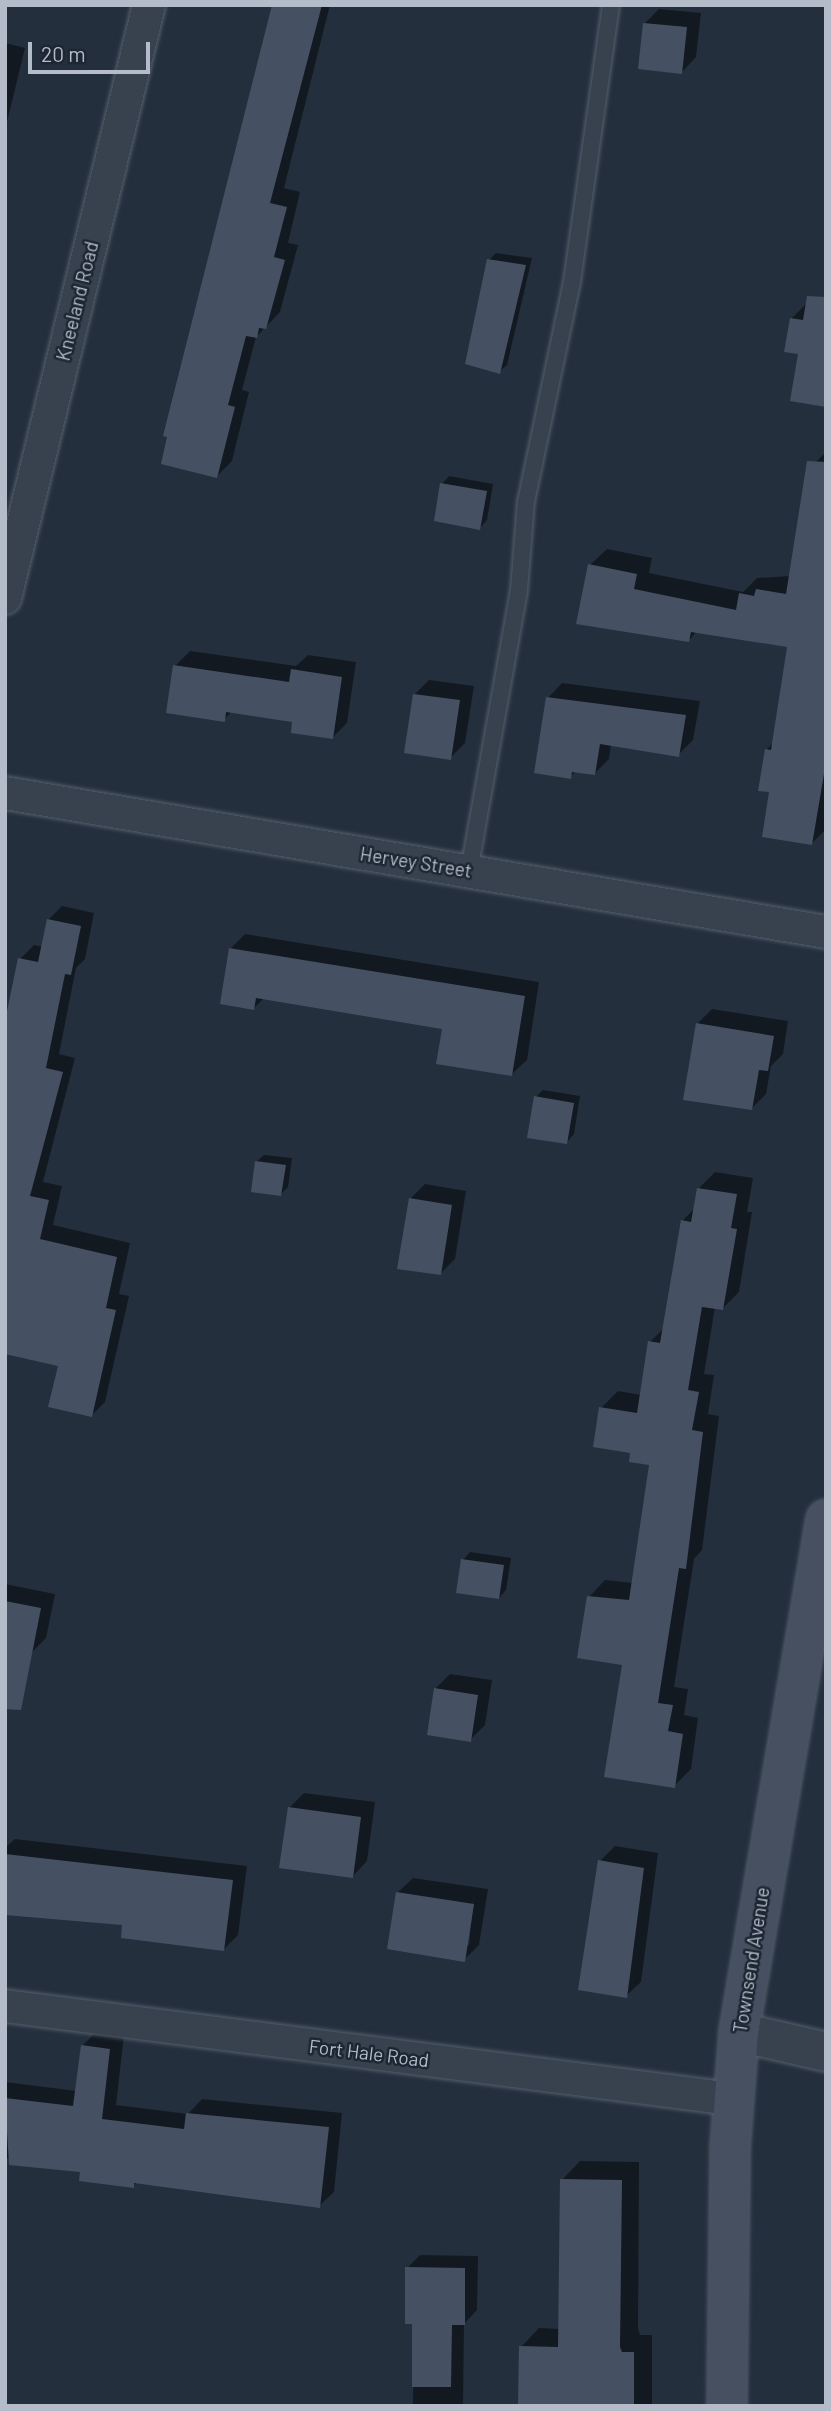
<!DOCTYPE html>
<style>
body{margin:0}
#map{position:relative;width:831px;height:2411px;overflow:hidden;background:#242f3e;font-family:Barlow,sans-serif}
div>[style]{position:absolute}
.shadow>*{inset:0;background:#0007}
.building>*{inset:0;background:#455162}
.roads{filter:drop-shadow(0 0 2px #565f6c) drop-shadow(0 0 2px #565f6c)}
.service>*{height:16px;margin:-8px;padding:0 8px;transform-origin:8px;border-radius:8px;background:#38414e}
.minor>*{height:32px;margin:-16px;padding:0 16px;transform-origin:16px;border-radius:16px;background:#38414e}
.tertiary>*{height:38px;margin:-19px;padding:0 19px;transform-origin:19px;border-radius:19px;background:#38414e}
.secondary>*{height:38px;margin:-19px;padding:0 19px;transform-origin:19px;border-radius:19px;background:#465061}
span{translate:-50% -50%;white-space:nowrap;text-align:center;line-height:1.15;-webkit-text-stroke:5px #1d2633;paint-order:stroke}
.street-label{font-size:19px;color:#b4bcc9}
.frame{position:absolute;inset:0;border:7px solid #b4bcc9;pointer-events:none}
.scale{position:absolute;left:28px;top:42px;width:122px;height:32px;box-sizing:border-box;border:4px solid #b4bcc9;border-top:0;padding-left:9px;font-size:21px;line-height:24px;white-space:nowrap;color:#b4bcc9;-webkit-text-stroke:5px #1d2633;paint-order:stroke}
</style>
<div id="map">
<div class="shadow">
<div style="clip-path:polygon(273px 5px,330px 5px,284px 188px,300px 192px,288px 243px,298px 245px,280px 312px,256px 337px,242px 390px,249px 392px,232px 461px,217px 476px)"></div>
<div style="clip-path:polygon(659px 9px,701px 13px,696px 57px,682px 72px,644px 24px)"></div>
<div style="clip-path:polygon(5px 43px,25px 48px,5px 130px)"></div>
<div style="clip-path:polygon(496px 253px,532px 258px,507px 365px,499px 372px,489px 260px)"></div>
<div style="clip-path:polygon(806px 304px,800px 352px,791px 319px)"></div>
<div style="clip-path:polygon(824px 454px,826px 829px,812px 843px,771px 791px,766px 750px,774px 742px,789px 646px,697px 631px,689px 640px,590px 565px,607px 549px,652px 558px,649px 573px,743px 592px,757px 578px,791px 576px,807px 471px)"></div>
<div style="clip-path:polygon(449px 476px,493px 484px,487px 520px,480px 528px,442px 484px)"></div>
<div style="clip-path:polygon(190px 651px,296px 666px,308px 655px,356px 662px,347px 723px,332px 738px,294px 721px,232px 711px,224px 720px,175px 666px)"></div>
<div style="clip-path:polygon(429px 680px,474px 686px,465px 743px,450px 758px,415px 694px)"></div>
<div style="clip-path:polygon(562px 683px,700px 701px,693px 740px,678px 755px,611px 744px,609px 759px,594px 774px,576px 771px,570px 777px,548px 698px)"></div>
<div style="clip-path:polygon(62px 906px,94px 913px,85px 959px,76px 968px,59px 1054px,75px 1058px,43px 1182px,62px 1186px,53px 1225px,130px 1243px,119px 1294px,129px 1296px,105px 1402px,91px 1416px,60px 1365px,6px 1352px,5px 1356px,5px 1028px,20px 959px,34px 945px,43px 947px,48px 920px)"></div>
<div style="clip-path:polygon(245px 934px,539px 982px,527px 1060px,512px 1074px,444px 1028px,264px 998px,254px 1008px,230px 949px)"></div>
<div style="clip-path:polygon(712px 1009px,788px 1021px,783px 1054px,771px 1066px,766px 1094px,751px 1109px,697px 1024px)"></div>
<div style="clip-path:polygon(543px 1090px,580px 1096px,574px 1134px,567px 1142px,536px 1097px)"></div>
<div style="clip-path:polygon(264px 1155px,292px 1158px,288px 1187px,281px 1194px,256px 1162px)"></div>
<div style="clip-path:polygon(715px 1172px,753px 1178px,747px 1212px,752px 1212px,739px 1292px,723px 1308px,715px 1307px,704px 1374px,714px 1375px,708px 1414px,719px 1416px,702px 1550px,694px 1559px,674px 1687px,688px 1689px,684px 1715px,698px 1718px,691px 1769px,674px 1786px,624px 1664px,589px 1597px,605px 1580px,633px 1583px,651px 1463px,632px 1452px,601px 1408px,618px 1391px,641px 1395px,650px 1342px,665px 1327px,682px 1221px,695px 1208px,698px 1189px)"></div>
<div style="clip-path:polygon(425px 1184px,466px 1191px,455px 1259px,440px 1274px,410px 1199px)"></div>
<div style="clip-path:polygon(470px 1552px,511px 1558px,506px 1590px,499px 1598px,463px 1560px)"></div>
<div style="clip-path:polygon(5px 1584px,55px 1594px,46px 1638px,31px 1653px,5px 1648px)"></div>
<div style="clip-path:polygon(450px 1674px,492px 1680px,485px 1725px,470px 1740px,435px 1689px)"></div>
<div style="clip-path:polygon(304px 1793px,375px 1802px,367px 1861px,353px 1876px,289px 1808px)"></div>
<div style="clip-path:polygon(15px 1839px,247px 1866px,238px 1935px,223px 1950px,124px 1924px,5px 1912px,5px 1848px)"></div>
<div style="clip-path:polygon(615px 1846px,658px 1853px,641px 1982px,626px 1996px,600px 1861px)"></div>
<div style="clip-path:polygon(evenodd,413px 1878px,488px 1889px,479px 1945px,464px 1960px,398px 1892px,413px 1878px,474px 1895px,469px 1945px,466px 1945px,474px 1895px)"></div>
<div style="clip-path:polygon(97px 2031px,124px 2035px,116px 2105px,188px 2114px,202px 2099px,342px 2113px,334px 2192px,319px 2206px,137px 2182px,133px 2186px,82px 2171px,5px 2158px,5px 2082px,77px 2091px,82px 2046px)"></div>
<div style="clip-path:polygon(580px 2161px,639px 2162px,638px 2328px,640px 2335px,652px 2335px,652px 2406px,520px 2406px,521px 2347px,539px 2328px,560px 2329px,562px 2180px)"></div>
<div style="clip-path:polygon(420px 2255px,478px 2256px,477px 2310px,464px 2324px,463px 2406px,413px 2406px,414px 2323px,407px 2268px)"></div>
</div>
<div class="building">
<div style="clip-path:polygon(272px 5px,322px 5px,270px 203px,287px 207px,274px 257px,285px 260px,266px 329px,259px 328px,257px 338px,246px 336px,228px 405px,235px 407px,217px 478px,161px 464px,167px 437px,163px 436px)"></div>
<div style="clip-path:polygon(643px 23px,687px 27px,682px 74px,638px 69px)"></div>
<div style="clip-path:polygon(487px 259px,526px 265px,500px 374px,465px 364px)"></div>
<div style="clip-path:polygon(807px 296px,826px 297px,826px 407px,790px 401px,798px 354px,784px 352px,790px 318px,803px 320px)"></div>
<div style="clip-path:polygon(807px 461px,826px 462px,826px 762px,812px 845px,762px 837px,769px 792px,758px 791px,765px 749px,771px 750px,787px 647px,691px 632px,689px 642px,576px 624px,588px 564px,637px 574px,634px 589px,736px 610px,739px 593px,754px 596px,756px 589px,786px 594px)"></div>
<div style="clip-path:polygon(440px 483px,487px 491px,480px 530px,434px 521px)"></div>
<div style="clip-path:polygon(173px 665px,289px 682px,291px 669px,342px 677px,333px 739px,291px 733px,292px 722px,226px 712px,225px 722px,166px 713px)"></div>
<div style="clip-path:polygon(413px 694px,460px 700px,451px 760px,404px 753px)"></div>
<div style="clip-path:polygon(546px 697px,686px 715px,679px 757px,600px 744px,595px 775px,572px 772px,571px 779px,534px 773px)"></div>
<div style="clip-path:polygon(47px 919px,81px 926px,71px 975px,65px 974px,46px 1068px,63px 1072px,30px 1196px,49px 1200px,40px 1239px,117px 1257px,106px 1308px,116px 1310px,92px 1417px,48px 1407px,58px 1366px,5px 1354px,5px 1021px,18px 958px,38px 962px)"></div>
<div style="clip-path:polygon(229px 948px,525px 996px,512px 1076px,436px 1064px,442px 1029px,256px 998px,254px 1010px,220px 1004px)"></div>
<div style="clip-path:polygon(696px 1023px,774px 1036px,768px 1071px,759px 1070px,752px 1110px,683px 1100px)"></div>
<div style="clip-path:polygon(534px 1096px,574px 1103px,567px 1144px,527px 1138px)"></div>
<div style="clip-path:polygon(255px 1161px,286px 1165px,281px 1196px,251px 1192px)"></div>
<div style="clip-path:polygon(697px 1188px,737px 1194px,731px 1228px,737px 1229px,723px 1310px,702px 1307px,688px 1390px,699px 1392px,692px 1430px,703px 1432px,686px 1569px,679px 1568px,658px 1703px,673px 1705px,668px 1731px,683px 1734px,675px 1788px,604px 1777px,622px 1665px,577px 1658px,587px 1596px,629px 1600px,649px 1465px,629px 1462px,630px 1453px,593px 1447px,599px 1407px,637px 1413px,648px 1341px,660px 1343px,681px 1220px,691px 1222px)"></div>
<div style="clip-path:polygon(409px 1198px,452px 1205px,441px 1275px,397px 1269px)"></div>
<div style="clip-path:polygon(461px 1559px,504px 1565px,499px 1599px,456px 1593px)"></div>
<div style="clip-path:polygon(5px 1601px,41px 1608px,21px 1710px,5px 1709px)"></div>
<div style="clip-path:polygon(434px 1688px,478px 1695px,471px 1742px,427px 1735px)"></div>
<div style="clip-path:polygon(288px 1807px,361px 1817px,353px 1878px,279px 1868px)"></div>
<div style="clip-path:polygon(5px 1854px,233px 1880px,224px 1951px,121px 1938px,122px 1925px,5px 1915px)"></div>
<div style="clip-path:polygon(598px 1860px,644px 1868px,627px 1998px,578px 1990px)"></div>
<div style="clip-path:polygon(396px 1892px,474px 1904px,465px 1962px,387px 1949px)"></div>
<div style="clip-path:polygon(81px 2045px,110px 2049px,102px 2119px,184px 2129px,186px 2113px,329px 2127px,320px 2208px,134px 2183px,134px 2188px,79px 2181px,80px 2172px,9px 2165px,5px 2098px,73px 2106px)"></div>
<div style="clip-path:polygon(560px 2179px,622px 2180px,620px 2347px,622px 2352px,634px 2352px,634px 2406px,518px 2406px,519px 2346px,558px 2347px)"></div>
<div style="clip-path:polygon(405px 2267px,465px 2268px,465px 2325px,452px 2325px,451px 2387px,412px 2387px,412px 2324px,405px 2324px)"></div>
</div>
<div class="roads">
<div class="service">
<div style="left:469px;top:871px;width:285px;rotate:-79.9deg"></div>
<div style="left:519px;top:590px;width:88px;rotate:-85.5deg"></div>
<div style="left:526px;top:502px;width:225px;rotate:-78.2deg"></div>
<div style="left:572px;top:282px;width:280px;rotate:-82deg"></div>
</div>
<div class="minor">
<div style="left:5px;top:598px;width:610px;rotate:-76.35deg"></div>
<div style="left:5px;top:793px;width:833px;rotate:9.61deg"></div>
<div style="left:5px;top:2006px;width:733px;rotate:7.29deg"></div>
</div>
<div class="tertiary">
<div style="left:739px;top:2032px;width:89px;rotate:12.9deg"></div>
</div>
<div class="secondary">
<div style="left:727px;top:2406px;width:257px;rotate:-89.3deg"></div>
<div style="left:730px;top:2149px;width:117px;rotate:-85.6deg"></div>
<div style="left:739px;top:2032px;width:520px;rotate:-80.37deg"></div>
</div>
</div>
<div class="street-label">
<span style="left:77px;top:301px;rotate:-76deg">Kneeland Road</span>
<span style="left:416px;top:862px;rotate:9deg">Hervey Street</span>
<span style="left:751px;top:1960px;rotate:-81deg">Townsend Avenue</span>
<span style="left:369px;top:2053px;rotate:7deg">Fort Hale Road</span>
</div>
<div class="frame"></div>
<div class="scale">20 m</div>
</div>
